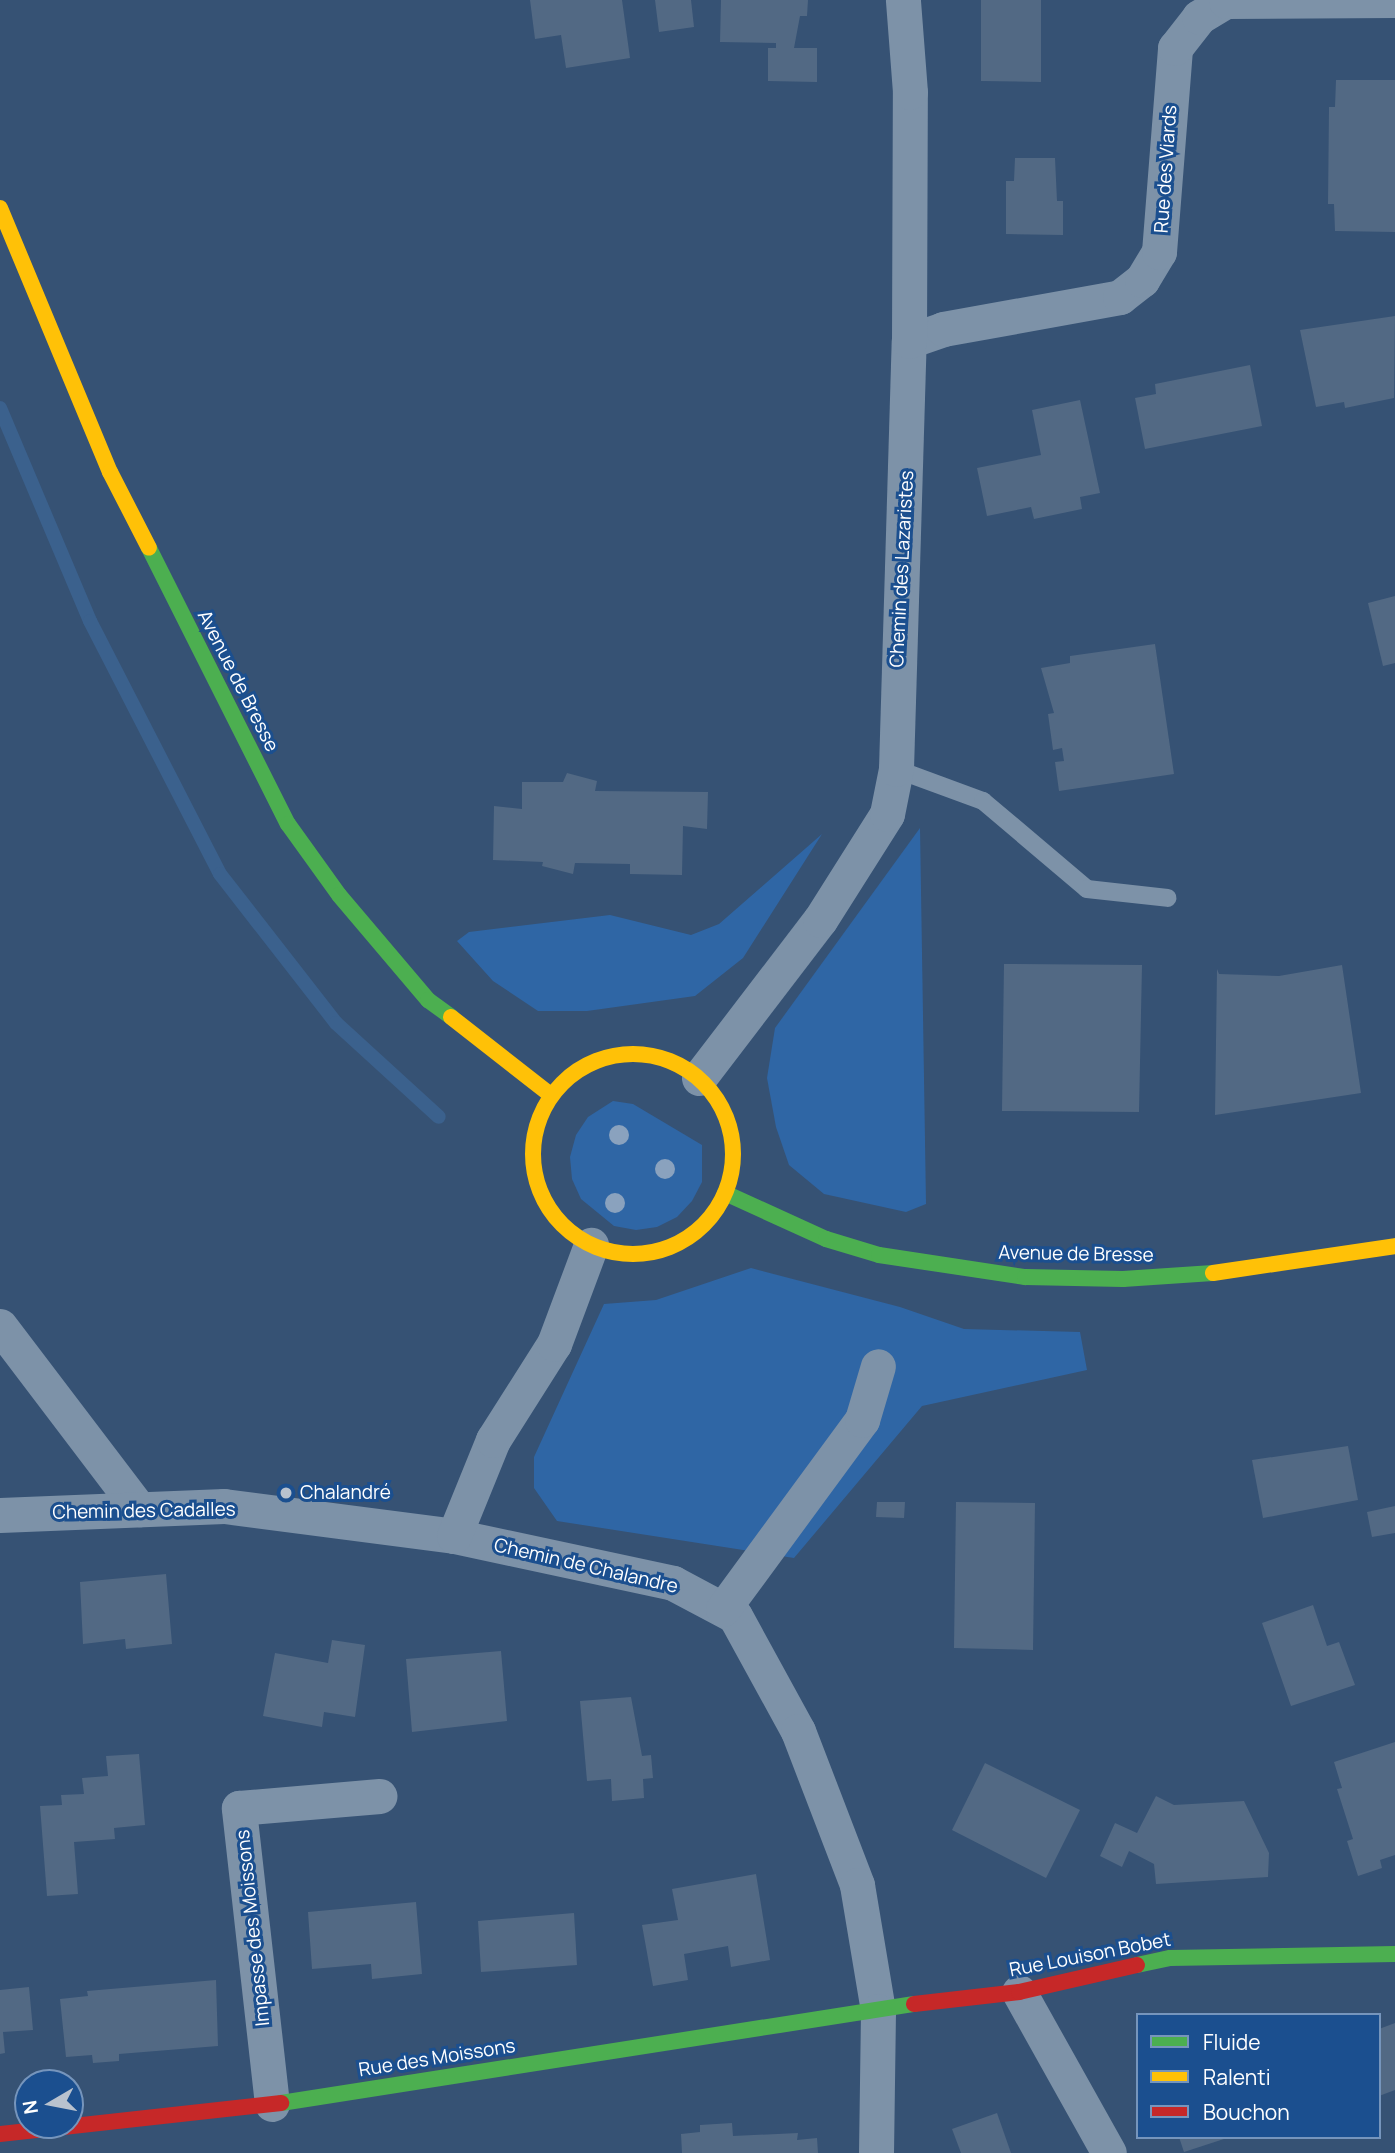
<!DOCTYPE html>
<meta charset="utf-8">
<style>
body{margin:0}
#map{position:relative;width:1395px;height:2153px;overflow:hidden;background:#365274;font-family:Manrope,sans-serif}
div>[style]{position:absolute}
.green>*{inset:0;background:#2f66a5}
.stream>*{height:14px;margin:-7px;padding:0 7px;transform-origin:7px;border-radius:7px;background:#3b618d}
.building>*{inset:0;background:#526984}
.lane>*{height:18px;margin:-9px;padding:0 9px;transform-origin:9px;border-radius:9px;background:#7d92a8}
.street>*{height:35px;margin:-17.5px;padding:0 17.5px;transform-origin:17.5px;border-radius:17.5px;background:#7d92a8}
.fast>*{height:16px;margin:-8px;padding:0 8px;transform-origin:8px;border-radius:8px;background:#4caf50}
.slow>*{height:16px;margin:-8px;padding:0 8px;transform-origin:8px;border-radius:8px;background:#ffc107}
.slow>.ring{margin:-8px;padding:0;box-sizing:content-box;background:none;border:16px solid #ffc107;border-radius:50%}
.jam>*{height:16px;margin:-8px;padding:0 8px;transform-origin:8px;border-radius:8px;background:#c62828}
.trees>*{width:20px;height:20px;margin:-10px;border-radius:50%;background:#8aa2be}
.dots>*{width:19px;height:19px;translate:-50% -50%;box-sizing:border-box;border:4px solid #1b4f8f;border-radius:50%}
span{translate:-50% -50%;white-space:nowrap;text-align:center;line-height:1.15;-webkit-text-stroke:6px #1b4f8f;paint-order:stroke}
.street-label{font-size:19px;color:#fff}
.poi-label{font-size:19px;color:#fff}
.left{translate:0 -50%;text-align:left}
.legend{position:absolute;left:1136px;top:2013px;width:245px;height:126px;box-sizing:border-box;background:#1b4f8f;border:2px solid #7695bc;margin:0;padding:9px 12px;list-style:none;font-size:21px;color:#fff}
.legend li{display:flex;align-items:center;gap:14px;height:35px}
.legend b{width:35px;border:2px solid #7695bc}
.north{position:absolute;left:14px;top:2069px;width:70px;height:70px;box-sizing:border-box;background:#1b4f8f;border:2px solid #7695bc;border-radius:50%;rotate:260deg;font-size:19px;font-weight:700;line-height:28px;text-align:center;color:#fff}
.north::after{content:'';display:block;margin:auto;width:24px;height:32px;background:#b9c2ce;clip-path:polygon(50% 0,100% 100%,50% 72%,0 100%)}
</style>
<div id="map">
<div class="green">
<div style="clip-path:polygon(920px 828px,926px 1204px,906px 1212px,824px 1194px,789px 1165px,776px 1127px,767px 1078px,775px 1028px)"></div>
<div style="clip-path:polygon(822px 834px,743px 958px,695px 996px,587px 1011px,538px 1011px,493px 981px,457px 941px,469px 932px,610px 915px,691px 935px,719px 924px)"></div>
<div style="clip-path:polygon(613px 1101px,633px 1104px,702px 1145px,702px 1182px,692px 1201px,677px 1217px,657px 1227px,636px 1230px,614px 1226px,581px 1199px,572px 1179px,570px 1157px,576px 1135px,588px 1117px)"></div>
<div style="clip-path:polygon(751px 1268px,900px 1307px,964px 1329px,1080px 1332px,1087px 1370px,922px 1406px,794px 1558px,557px 1521px,534px 1488px,534px 1457px,604px 1304px,656px 1300px)"></div>
</div>
<div class="stream">
<div style="left:0;top:408px;width:231px;rotate:67.1deg"></div>
<div style="left:90px;top:621px;width:284px;rotate:62.8deg"></div>
<div style="left:220px;top:874px;width:189px;rotate:52.1deg"></div>
<div style="left:336px;top:1023px;width:139px;rotate:42.4deg"></div>
</div>
<div class="building">
<div style="clip-path:polygon(530px 0,622px 0,630px 58px,566px 68px,561px 35px,535px 39px)"></div>
<div style="clip-path:polygon(655px 0,691px 0,694px 27px,659px 32px)"></div>
<div style="clip-path:polygon(721px 0,808px 0,807px 16px,800px 16px,794px 48px,817px 48px,817px 82px,768px 81px,768px 48px,776px 48px,776px 43px,720px 42px)"></div>
<div style="clip-path:polygon(981px 0,1041px 0,1041px 82px,981px 81px)"></div>
<div style="clip-path:polygon(1336px 80px,1395px 80px,1395px 232px,1335px 231px,1334px 204px,1328px 204px,1329px 107px,1335px 107px)"></div>
<div style="clip-path:polygon(1015px 158px,1055px 158px,1057px 201px,1063px 201px,1063px 235px,1006px 234px,1006px 181px,1014px 181px)"></div>
<div style="clip-path:polygon(1395px 316px,1394px 398px,1345px 408px,1344px 402px,1316px 407px,1300px 330px)"></div>
<div style="clip-path:polygon(1250px 365px,1262px 426px,1145px 449px,1135px 398px,1156px 394px,1155px 384px)"></div>
<div style="clip-path:polygon(1080px 400px,1100px 493px,1080px 497px,1082px 509px,1034px 519px,1031px 507px,987px 516px,977px 468px,1041px 455px,1032px 410px)"></div>
<div style="clip-path:polygon(1395px 596px,1395px 663px,1383px 666px,1368px 603px)"></div>
<div style="clip-path:polygon(1155px 644px,1174px 774px,1059px 791px,1055px 762px,1064px 761px,1062px 748px,1053px 750px,1048px 714px,1054px 713px,1041px 668px,1070px 663px,1070px 656px)"></div>
<div style="clip-path:polygon(567px 773px,597px 781px,595px 791px,708px 792px,707px 829px,683px 826px,682px 875px,630px 874px,630px 864px,575px 863px,573px 874px,542px 866px,543px 862px,493px 860px,494px 806px,522px 809px,522px 782px,563px 782px)"></div>
<div style="clip-path:polygon(1004px 964px,1142px 965px,1139px 1112px,1002px 1111px)"></div>
<div style="clip-path:polygon(1342px 965px,1361px 1093px,1215px 1115px,1217px 969px,1219px 974px,1279px 976px)"></div>
<div style="clip-path:polygon(1348px 1446px,1358px 1500px,1263px 1518px,1252px 1460px)"></div>
<div style="clip-path:polygon(877px 1502px,905px 1502px,904px 1518px,876px 1517px)"></div>
<div style="clip-path:polygon(956px 1502px,1035px 1503px,1033px 1650px,954px 1648px)"></div>
<div style="clip-path:polygon(1395px 1506px,1395px 1533px,1372px 1537px,1367px 1512px)"></div>
<div style="clip-path:polygon(166px 1574px,172px 1644px,126px 1649px,125px 1639px,83px 1644px,80px 1582px)"></div>
<div style="clip-path:polygon(1313px 1605px,1327px 1646px,1339px 1642px,1355px 1685px,1291px 1706px,1262px 1623px)"></div>
<div style="clip-path:polygon(332px 1640px,365px 1645px,355px 1717px,324px 1712px,322px 1727px,263px 1716px,275px 1653px,328px 1663px)"></div>
<div style="clip-path:polygon(501px 1651px,507px 1721px,412px 1732px,406px 1659px)"></div>
<div style="clip-path:polygon(631px 1697px,642px 1756px,651px 1755px,653px 1778px,643px 1779px,644px 1798px,612px 1801px,611px 1779px,587px 1781px,580px 1701px)"></div>
<div style="clip-path:polygon(1395px 1742px,1395px 1855px,1380px 1860px,1382px 1868px,1358px 1876px,1347px 1841px,1353px 1839px,1337px 1789px,1342px 1788px,1334px 1762px)"></div>
<div style="clip-path:polygon(139px 1754px,145px 1825px,114px 1828px,115px 1839px,74px 1842px,78px 1894px,47px 1896px,40px 1806px,62px 1805px,61px 1795px,84px 1794px,82px 1778px,108px 1776px,106px 1756px)"></div>
<div style="clip-path:polygon(985px 1763px,1080px 1810px,1046px 1878px,952px 1830px)"></div>
<div style="clip-path:polygon(1156px 1796px,1174px 1805px,1244px 1801px,1269px 1853px,1268px 1877px,1156px 1884px,1154px 1864px,1129px 1851px,1122px 1867px,1100px 1856px,1115px 1823px,1137px 1833px)"></div>
<div style="clip-path:polygon(756px 1874px,770px 1960px,731px 1967px,728px 1946px,684px 1954px,688px 1980px,653px 1986px,642px 1925px,678px 1920px,672px 1889px)"></div>
<div style="clip-path:polygon(416px 1902px,422px 1974px,372px 1979px,371px 1964px,312px 1969px,308px 1912px)"></div>
<div style="clip-path:polygon(574px 1913px,577px 1965px,481px 1972px,478px 1921px)"></div>
<div style="clip-path:polygon(216px 1980px,218px 2046px,119px 2054px,119px 2061px,93px 2063px,92px 2055px,66px 2057px,60px 1999px,88px 1996px,87px 1991px)"></div>
<div style="clip-path:polygon(29px 1987px,33px 2030px,3px 2032px,5px 2053px,0 2054px,0 1990px)"></div>
<div style="clip-path:polygon(1395px 2023px,1395px 2090px,1379px 2096px,1379px 2029px)"></div>
<div style="clip-path:polygon(997px 2113px,1011px 2153px,961px 2153px,952px 2129px)"></div>
<div style="clip-path:polygon(732px 2123px,733px 2136px,798px 2133px,797px 2140px,817px 2138px,818px 2153px,682px 2153px,681px 2134px,700px 2132px,700px 2125px)"></div>
<div style="clip-path:polygon(1179px 2137px,1227px 2137px,1227px 2138px,1184px 2152px)"></div>
</div>
<div class="lane">
<div style="left:896px;top:769px;width:93px;rotate:20.2deg"></div>
<div style="left:983px;top:801px;width:136px;rotate:40.2deg"></div>
<div style="left:1087px;top:889px;width:81px;rotate:6.3deg"></div>
</div>
<div class="street">
<div style="left:909px;top:341px;width:36px;rotate:-19deg"></div>
<div style="left:943px;top:329px;width:180px;rotate:-10.2deg"></div>
<div style="left:1120px;top:297px;width:28px;rotate:-38deg"></div>
<div style="left:1142px;top:280px;width:33px;rotate:-59deg"></div>
<div style="left:1159px;top:252px;width:205px;rotate:-85.5deg"></div>
<div style="left:1175px;top:48px;width:39px;rotate:-52deg"></div>
<div style="left:1199px;top:17px;width:31px;rotate:-31deg"></div>
<div style="left:1226px;top:1px;width:169px;rotate:-0.3deg"></div>
<div style="left:699px;top:1078px;width:199px;rotate:-52.6deg"></div>
<div style="left:820px;top:920px;width:125px;rotate:-57.7deg"></div>
<div style="left:887px;top:814px;width:46px;rotate:-78.7deg"></div>
<div style="left:896px;top:769px;width:428px;rotate:-88.3deg"></div>
<div style="left:909px;top:341px;width:249px;rotate:-89.8deg"></div>
<div style="left:910px;top:92px;width:92px;rotate:-94.4deg"></div>
<div style="left:0;top:1326px;width:230px;rotate:52.8deg"></div>
<div style="left:0;top:1515px;width:224px;rotate:-2.3deg"></div>
<div style="left:224px;top:1506px;width:232px;rotate:7.4deg"></div>
<div style="left:454px;top:1536px;width:224px;rotate:12.1deg"></div>
<div style="left:673px;top:1583px;width:70px;rotate:28deg"></div>
<div style="left:735px;top:1616px;width:131px;rotate:61.3deg"></div>
<div style="left:798px;top:1731px;width:165px;rotate:69deg"></div>
<div style="left:857px;top:1885px;width:128px;rotate:80.5deg"></div>
<div style="left:878px;top:2011px;width:142px;rotate:90.8deg"></div>
<div style="left:454px;top:1536px;width:104px;rotate:-67.9deg"></div>
<div style="left:493px;top:1440px;width:114px;rotate:-57.6deg"></div>
<div style="left:554px;top:1344px;width:106px;rotate:-69.5deg"></div>
<div style="left:723px;top:1609px;width:235px;rotate:-53.7deg"></div>
<div style="left:862px;top:1420px;width:56px;rotate:-73.5deg"></div>
<div style="left:1019px;top:1992px;width:184px;rotate:60.8deg"></div>
<div style="left:272px;top:2104px;width:298px;rotate:-96.4deg"></div>
<div style="left:239px;top:1808px;width:141px;rotate:-4.9deg"></div>
</div>
<div class="fast">
<div style="left:149px;top:548px;width:309px;rotate:63.3deg"></div>
<div style="left:288px;top:824px;width:87px;rotate:54.3deg"></div>
<div style="left:339px;top:895px;width:138px;rotate:49.7deg"></div>
<div style="left:428px;top:1000px;width:29px;rotate:36deg"></div>
<div style="left:725px;top:1193px;width:111px;rotate:24.5deg"></div>
<div style="left:826px;top:1239px;width:55px;rotate:16.8deg"></div>
<div style="left:879px;top:1255px;width:148px;rotate:8.6deg"></div>
<div style="left:1025px;top:1277px;width:98px;rotate:1.2deg"></div>
<div style="left:1123px;top:1279px;width:90px;rotate:-3.8deg"></div>
<div style="left:1137px;top:1965px;width:34px;rotate:-12deg"></div>
<div style="left:1170px;top:1958px;width:225px;rotate:-1deg"></div>
<div style="left:281px;top:2103px;width:641px;rotate:-8.89deg"></div>
</div>
<div class="slow">
<div style="left:0;top:208px;width:286px;rotate:67.4deg"></div>
<div style="left:110px;top:472px;width:85px;rotate:62.8deg"></div>
<div style="left:451px;top:1017px;width:127px;rotate:38deg"></div>
<div class="ring" style="left:533px;top:1054px;width:184px;height:184px"></div>
<div style="left:1213px;top:1273px;width:184px;rotate:-8.4deg"></div>
</div>
<div class="jam">
<div style="left:914px;top:2004px;width:106px;rotate:-6.5deg"></div>
<div style="left:1019px;top:1992px;width:121px;rotate:-12.9deg"></div>
<div style="left:0;top:2134px;width:283px;rotate:-6.3deg"></div>
</div>
<div class="trees">
<div style="left:619px;top:1135px"></div>
<div style="left:665px;top:1169px"></div>
<div style="left:615px;top:1203px"></div>
</div>
<div class="dots">
<div style="left:286px;top:1493px;background:#b9c2ce"></div>
</div>
<div class="street-label">
<span style="left:1166px;top:169px;rotate:-86deg">Rue des Viards</span>
<span style="left:902px;top:569px;rotate:-87deg">Chemin des Lazaristes</span>
<span style="left:238px;top:681px;rotate:63deg">Avenue de Bresse</span>
<span style="left:1076px;top:1254px;rotate:1deg">Avenue de Bresse</span>
<span style="left:144px;top:1511px;rotate:-1deg">Chemin des Cadalles</span>
<span style="left:586px;top:1566px;rotate:13deg">Chemin de Chalandre</span>
<span style="left:253px;top:1928px;rotate:-96deg">Impasse des Moissons</span>
<span style="left:1090px;top:1955px;rotate:-11deg">Rue Louison Bobet</span>
<span style="left:437px;top:2058px;rotate:-9deg">Rue des Moissons</span>
</div>
<div class="poi-label">
<span class="left" style="left:300px;top:1493px">Chalandré</span>
</div>
<ul class="legend">
<li><b style="height:9px;background:#4caf50"></b>Fluide</li>
<li><b style="height:9px;background:#ffc107"></b>Ralenti</li>
<li><b style="height:9px;background:#c62828"></b>Bouchon</li>
</ul>
<div class="north">N</div>
</div>
